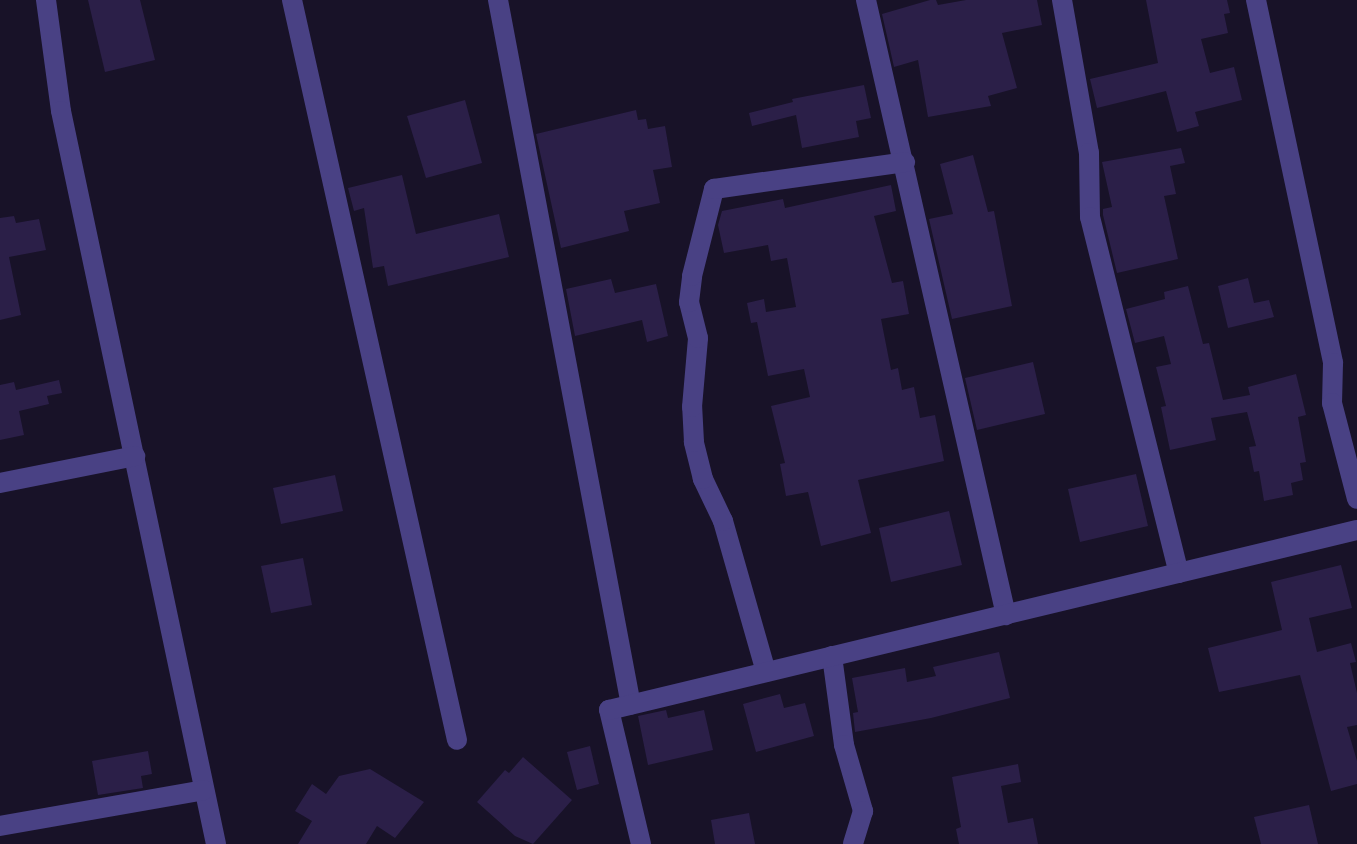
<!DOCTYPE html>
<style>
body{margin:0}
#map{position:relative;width:1357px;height:844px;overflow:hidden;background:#181228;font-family:Jost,sans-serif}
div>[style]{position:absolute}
.building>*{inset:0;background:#2b1f48}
.street>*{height:20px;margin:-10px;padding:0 10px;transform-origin:10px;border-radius:10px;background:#494184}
span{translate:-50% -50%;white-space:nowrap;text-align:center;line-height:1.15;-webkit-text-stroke:6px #181228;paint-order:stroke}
</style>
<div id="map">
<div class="building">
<div style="clip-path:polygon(88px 0,140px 0,155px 60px,105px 72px)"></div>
<div style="clip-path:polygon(930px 0,936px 0,938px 5px,966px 0,1037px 0,1042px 25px,1002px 33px,1017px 88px,988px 96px,991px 106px,928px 117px,918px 60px,894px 67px,882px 14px)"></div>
<div style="clip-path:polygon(1146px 0,1227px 0,1230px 13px,1224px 14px,1228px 33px,1201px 39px,1210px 73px,1234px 67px,1242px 100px,1195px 112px,1199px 126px,1177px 132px,1166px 91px,1097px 108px,1090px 79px,1158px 63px)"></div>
<div style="clip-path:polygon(864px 85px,871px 118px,856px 121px,859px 137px,802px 148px,796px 115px,752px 126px,749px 113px,793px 102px,792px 99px)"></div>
<div style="clip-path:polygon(465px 100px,482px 163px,426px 178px,407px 116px)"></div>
<div style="clip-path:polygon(636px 110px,638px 120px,646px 119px,648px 129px,665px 126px,672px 167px,653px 170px,660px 203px,624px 211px,629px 231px,561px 248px,536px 134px)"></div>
<div style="clip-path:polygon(1181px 148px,1185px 163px,1170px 166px,1176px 194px,1164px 196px,1178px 259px,1117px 273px,1103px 215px,1103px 209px,1112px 207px,1102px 162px)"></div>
<div style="clip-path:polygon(973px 155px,988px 212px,994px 211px,1012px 306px,952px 319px,929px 219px,953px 214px,940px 164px)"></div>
<div style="clip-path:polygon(402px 175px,416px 234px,499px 214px,509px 257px,388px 286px,384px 266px,373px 268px,364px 208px,354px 211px,348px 188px)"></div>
<div style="clip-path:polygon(891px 185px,896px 211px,874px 216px,892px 283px,903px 281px,909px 314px,881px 319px,891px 370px,898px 368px,902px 390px,914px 387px,920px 418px,935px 415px,944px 461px,858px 480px,871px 533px,821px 546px,808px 492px,786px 496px,780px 464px,785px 463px,771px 406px,810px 397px,804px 369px,768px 376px,757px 322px,751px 323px,747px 303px,764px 299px,766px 312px,796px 307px,787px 258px,771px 261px,768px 245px,724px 253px,718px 225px,722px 211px,783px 199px,785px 208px)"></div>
<div style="clip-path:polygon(14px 216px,16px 223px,39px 219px,46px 250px,9px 257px,21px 315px,0 320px,0 218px)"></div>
<div style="clip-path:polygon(1248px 278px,1254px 303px,1269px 300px,1274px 317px,1228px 328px,1218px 286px)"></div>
<div style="clip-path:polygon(611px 279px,615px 293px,656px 284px,668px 336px,647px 342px,642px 320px,575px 336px,566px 289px)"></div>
<div style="clip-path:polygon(1188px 286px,1203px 344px,1209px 343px,1223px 400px,1250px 395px,1248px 387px,1296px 374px,1306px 415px,1298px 417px,1306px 462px,1300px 463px,1303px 480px,1291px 483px,1293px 495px,1264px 501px,1259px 471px,1254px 472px,1249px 447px,1256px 446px,1247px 412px,1211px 418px,1216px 440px,1170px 450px,1161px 407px,1166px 406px,1156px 367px,1171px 364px,1164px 336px,1135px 343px,1126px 309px,1165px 299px,1164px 292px)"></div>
<div style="clip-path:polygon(1033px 362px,1045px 414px,977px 430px,965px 378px)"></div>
<div style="clip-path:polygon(59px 380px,62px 393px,47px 396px,49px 404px,19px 411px,24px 435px,0 440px,0 385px,14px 382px,16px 390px)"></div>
<div style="clip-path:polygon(1136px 474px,1148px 526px,1080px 542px,1068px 489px)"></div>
<div style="clip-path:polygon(335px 475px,343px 511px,281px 524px,273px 488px)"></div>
<div style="clip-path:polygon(949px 511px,962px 565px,891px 582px,879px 528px)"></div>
<div style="clip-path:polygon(303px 558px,312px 605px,271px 613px,261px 566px)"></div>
<div style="clip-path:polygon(1341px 565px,1352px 608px,1309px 618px,1317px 652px,1351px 643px,1356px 662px,1350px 663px,1357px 693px,1357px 725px,1347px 727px,1357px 761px,1357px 784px,1331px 791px,1300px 675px,1219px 692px,1208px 648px,1282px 630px,1271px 582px)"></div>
<div style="clip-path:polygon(999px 652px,1010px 698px,931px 718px,855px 732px,853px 713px,858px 712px,852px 678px,905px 668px,907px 682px,936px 676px,933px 667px)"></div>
<div style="clip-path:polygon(780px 694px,784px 708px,805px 703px,814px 736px,756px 752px,743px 704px)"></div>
<div style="clip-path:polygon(666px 710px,668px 718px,704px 710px,713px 750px,648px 765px,638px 716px)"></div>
<div style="clip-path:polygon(590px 746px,599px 784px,577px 790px,567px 752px)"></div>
<div style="clip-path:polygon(148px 751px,152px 774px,141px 776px,143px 788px,98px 795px,92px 761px)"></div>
<div style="clip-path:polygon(523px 757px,572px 800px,533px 844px,515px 836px,477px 802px,505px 770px,509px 773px)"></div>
<div style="clip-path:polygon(1018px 764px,1021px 782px,1001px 786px,1008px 823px,1033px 818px,1038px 844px,959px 844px,956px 829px,961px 827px,952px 777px)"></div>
<div style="clip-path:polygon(370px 769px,424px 802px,395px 838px,377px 826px,366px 844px,298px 844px,312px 821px,295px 811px,312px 784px,326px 794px,339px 776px)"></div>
<div style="clip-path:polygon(1309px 805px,1318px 844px,1261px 844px,1254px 817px)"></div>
<div style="clip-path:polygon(749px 813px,755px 844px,715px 844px,711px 820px)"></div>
</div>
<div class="street">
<div style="left:46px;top:0;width:112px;rotate:82.3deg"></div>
<div style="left:61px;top:111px;width:749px;rotate:78.06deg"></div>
<div style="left:292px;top:0;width:758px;rotate:77.43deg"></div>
<div style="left:498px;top:0;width:717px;rotate:79.32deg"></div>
<div style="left:866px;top:0;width:631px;rotate:77.18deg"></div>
<div style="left:1062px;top:0;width:155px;rotate:80deg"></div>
<div style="left:1089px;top:153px;width:64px;rotate:89.1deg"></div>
<div style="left:1090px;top:217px;width:367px;rotate:76deg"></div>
<div style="left:1256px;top:0;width:371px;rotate:78deg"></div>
<div style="left:1333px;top:363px;width:40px;rotate:91.4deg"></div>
<div style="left:1332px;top:403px;width:99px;rotate:75.4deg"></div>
<div style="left:0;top:483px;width:138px;rotate:-11.3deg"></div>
<div style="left:832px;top:656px;width:90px;rotate:82.3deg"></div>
<div style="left:844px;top:745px;width:69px;rotate:73.9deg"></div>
<div style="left:863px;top:811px;width:34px;rotate:107deg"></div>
<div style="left:766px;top:672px;width:157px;rotate:-105.9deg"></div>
<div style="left:723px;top:521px;width:47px;rotate:-115.5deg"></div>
<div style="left:703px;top:479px;width:38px;rotate:-104deg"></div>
<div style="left:694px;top:442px;width:35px;rotate:-93deg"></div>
<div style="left:692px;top:407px;width:69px;rotate:-85deg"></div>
<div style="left:698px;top:338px;width:37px;rotate:-104deg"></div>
<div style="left:689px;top:302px;width:26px;rotate:-83deg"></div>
<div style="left:692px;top:276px;width:90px;rotate:-75.8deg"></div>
<div style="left:714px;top:189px;width:193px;rotate:-8deg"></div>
<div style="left:0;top:826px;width:207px;rotate:-10deg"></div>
<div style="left:641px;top:844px;width:138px;rotate:-103.4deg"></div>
<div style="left:609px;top:710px;width:769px;rotate:-13.53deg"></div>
</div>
</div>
